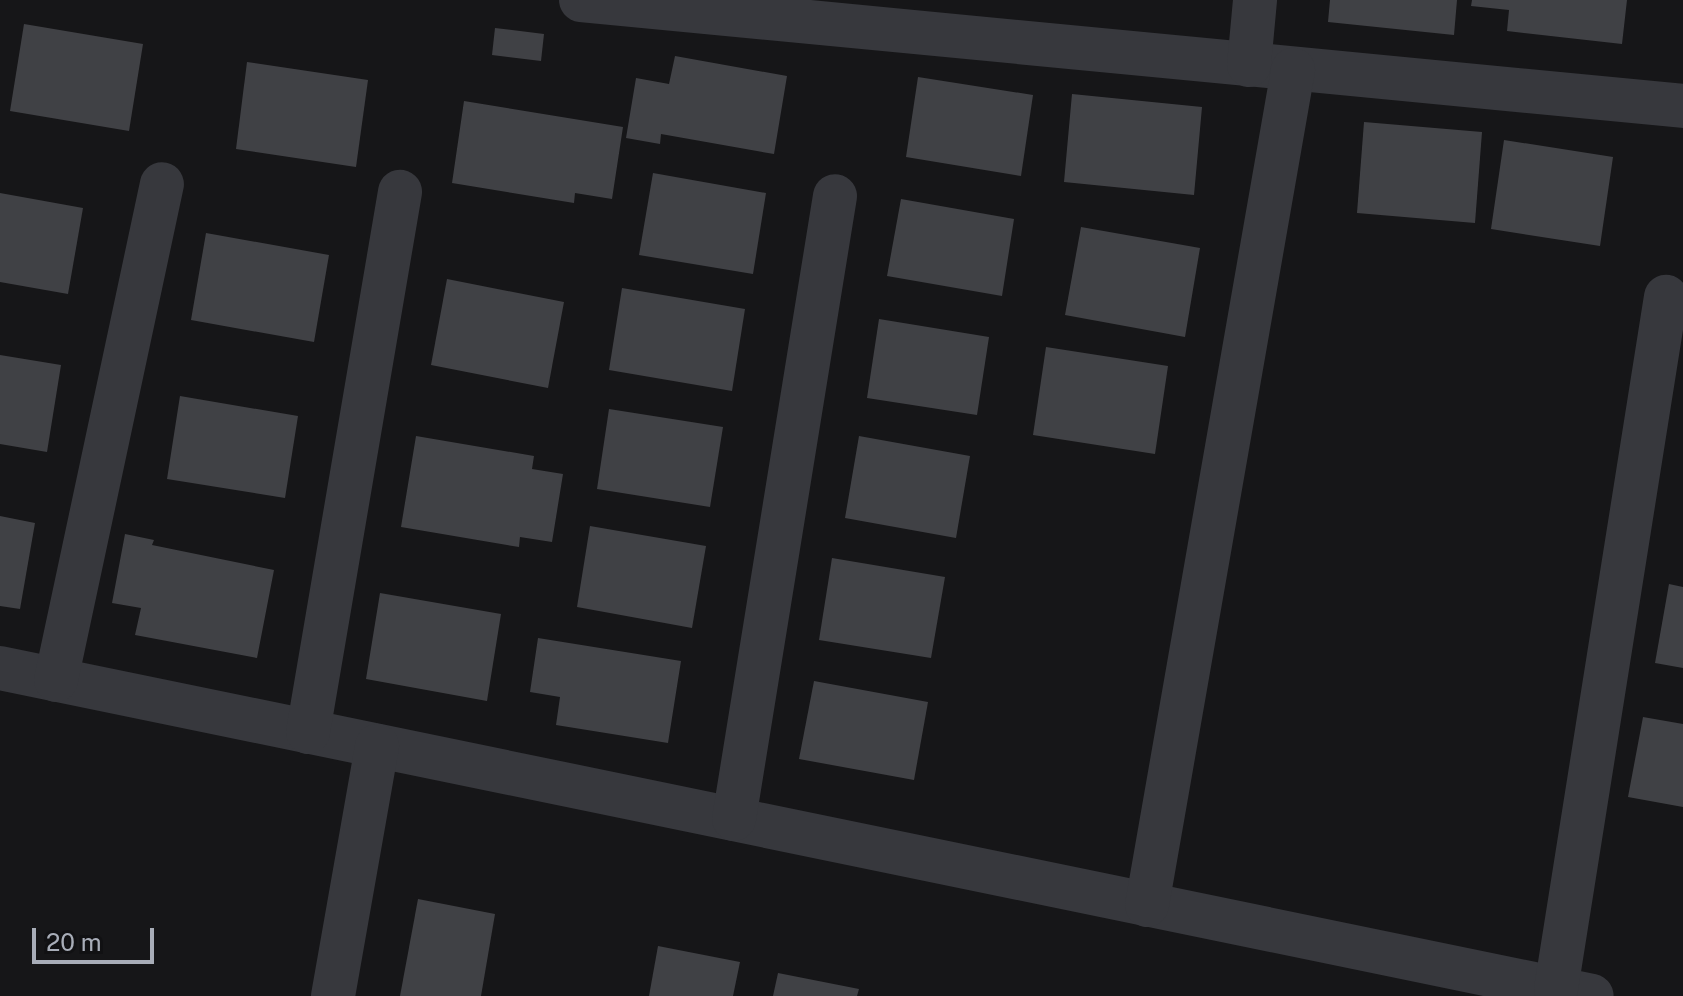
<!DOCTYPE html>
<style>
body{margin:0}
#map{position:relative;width:1683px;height:996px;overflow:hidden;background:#161618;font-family:"Public Sans",sans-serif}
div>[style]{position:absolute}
.building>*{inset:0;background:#404145}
.minor>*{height:44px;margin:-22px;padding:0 22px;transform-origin:22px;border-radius:22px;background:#37383d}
span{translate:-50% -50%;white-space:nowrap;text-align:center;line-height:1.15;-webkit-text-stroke:7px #111113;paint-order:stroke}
.scale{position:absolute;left:32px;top:928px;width:122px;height:36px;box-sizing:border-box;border:4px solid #a8adb8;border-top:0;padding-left:10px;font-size:24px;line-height:28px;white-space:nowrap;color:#a8adb8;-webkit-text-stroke:6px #111113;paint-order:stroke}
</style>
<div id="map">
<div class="building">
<div style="clip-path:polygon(1330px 0,1457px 0,1454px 35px,1328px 22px)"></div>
<div style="clip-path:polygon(1472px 0,1627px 0,1622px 44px,1507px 31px,1509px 10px,1471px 6px)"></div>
<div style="clip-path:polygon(24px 24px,143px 44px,129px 131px,10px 111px)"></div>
<div style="clip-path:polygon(495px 28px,544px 34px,541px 61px,492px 55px)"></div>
<div style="clip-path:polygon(675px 56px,787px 76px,774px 154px,661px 134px,660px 144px,626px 138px,636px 78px,669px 84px)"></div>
<div style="clip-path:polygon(247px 62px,368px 80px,356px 167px,236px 149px)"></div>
<div style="clip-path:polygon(918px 77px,1033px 95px,1021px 176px,906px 157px)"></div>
<div style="clip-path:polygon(1072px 94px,1202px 107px,1194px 195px,1064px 182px)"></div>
<div style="clip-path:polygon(464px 101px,623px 127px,612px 199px,575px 193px,574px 203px,452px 183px)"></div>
<div style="clip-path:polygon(1364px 122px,1482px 132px,1475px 223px,1357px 213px)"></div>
<div style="clip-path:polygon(1504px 140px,1613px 157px,1600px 246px,1491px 229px)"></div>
<div style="clip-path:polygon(653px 173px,766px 193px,753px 274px,639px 255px)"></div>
<div style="clip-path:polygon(0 193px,83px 208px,68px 294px,0 282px)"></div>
<div style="clip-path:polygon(901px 199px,1014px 219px,1002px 296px,887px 276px)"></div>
<div style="clip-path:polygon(1081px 227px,1200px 248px,1185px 337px,1065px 315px)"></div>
<div style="clip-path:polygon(206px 233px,329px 255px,314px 342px,191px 320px)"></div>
<div style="clip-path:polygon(447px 279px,564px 302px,548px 388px,431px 365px)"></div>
<div style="clip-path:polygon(622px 288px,745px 309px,732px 391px,609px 370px)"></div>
<div style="clip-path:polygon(879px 319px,989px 337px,977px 415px,867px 398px)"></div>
<div style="clip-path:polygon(1046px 347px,1168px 366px,1155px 454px,1033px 435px)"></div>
<div style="clip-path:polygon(0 355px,61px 365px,47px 452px,0 444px)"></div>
<div style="clip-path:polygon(180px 396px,298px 416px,285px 498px,167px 479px)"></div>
<div style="clip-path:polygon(609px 409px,723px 427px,710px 507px,597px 489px)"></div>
<div style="clip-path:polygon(416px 436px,534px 456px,532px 469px,563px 474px,552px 542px,520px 537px,519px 547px,401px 527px)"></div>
<div style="clip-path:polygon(859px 436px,970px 456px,956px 538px,845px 518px)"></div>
<div style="clip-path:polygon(0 516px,35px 523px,20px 609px,0 606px)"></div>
<div style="clip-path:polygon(590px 526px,706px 546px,692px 628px,577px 607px)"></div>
<div style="clip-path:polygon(125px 534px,154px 540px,152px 545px,274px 570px,257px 658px,135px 635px,141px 608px,112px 603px)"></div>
<div style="clip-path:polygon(832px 558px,945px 577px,931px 658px,819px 640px)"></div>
<div style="clip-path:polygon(1669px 584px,1683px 587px,1683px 668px,1655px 663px)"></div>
<div style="clip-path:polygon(380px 593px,501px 614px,487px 701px,366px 679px)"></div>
<div style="clip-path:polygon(538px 638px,681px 661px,668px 743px,556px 725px,560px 697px,530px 692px)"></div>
<div style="clip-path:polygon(814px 681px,928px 702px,914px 780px,799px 759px)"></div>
<div style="clip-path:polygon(1643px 717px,1683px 724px,1683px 807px,1628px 797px)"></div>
<div style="clip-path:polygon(418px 899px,495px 914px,481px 996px,400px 996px)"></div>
<div style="clip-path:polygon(658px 946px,740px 962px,733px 996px,649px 996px)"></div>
<div style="clip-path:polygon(778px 973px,859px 989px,857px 996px,773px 996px)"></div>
</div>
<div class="minor">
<div style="left:581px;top:0;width:1107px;rotate:5.49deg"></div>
<div style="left:1249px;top:65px;width:65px;rotate:-84.7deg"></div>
<div style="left:0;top:668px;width:1625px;rotate:11.64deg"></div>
<div style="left:56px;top:680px;width:507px;rotate:-77.94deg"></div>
<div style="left:308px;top:732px;width:548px;rotate:-80.33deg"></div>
<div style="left:734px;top:819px;width:631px;rotate:-80.79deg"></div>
<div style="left:1147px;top:905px;width:848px;rotate:-80.08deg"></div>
<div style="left:1556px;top:989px;width:701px;rotate:-80.97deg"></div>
<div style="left:333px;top:996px;width:254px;rotate:-80deg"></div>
</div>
<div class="scale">20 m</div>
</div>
